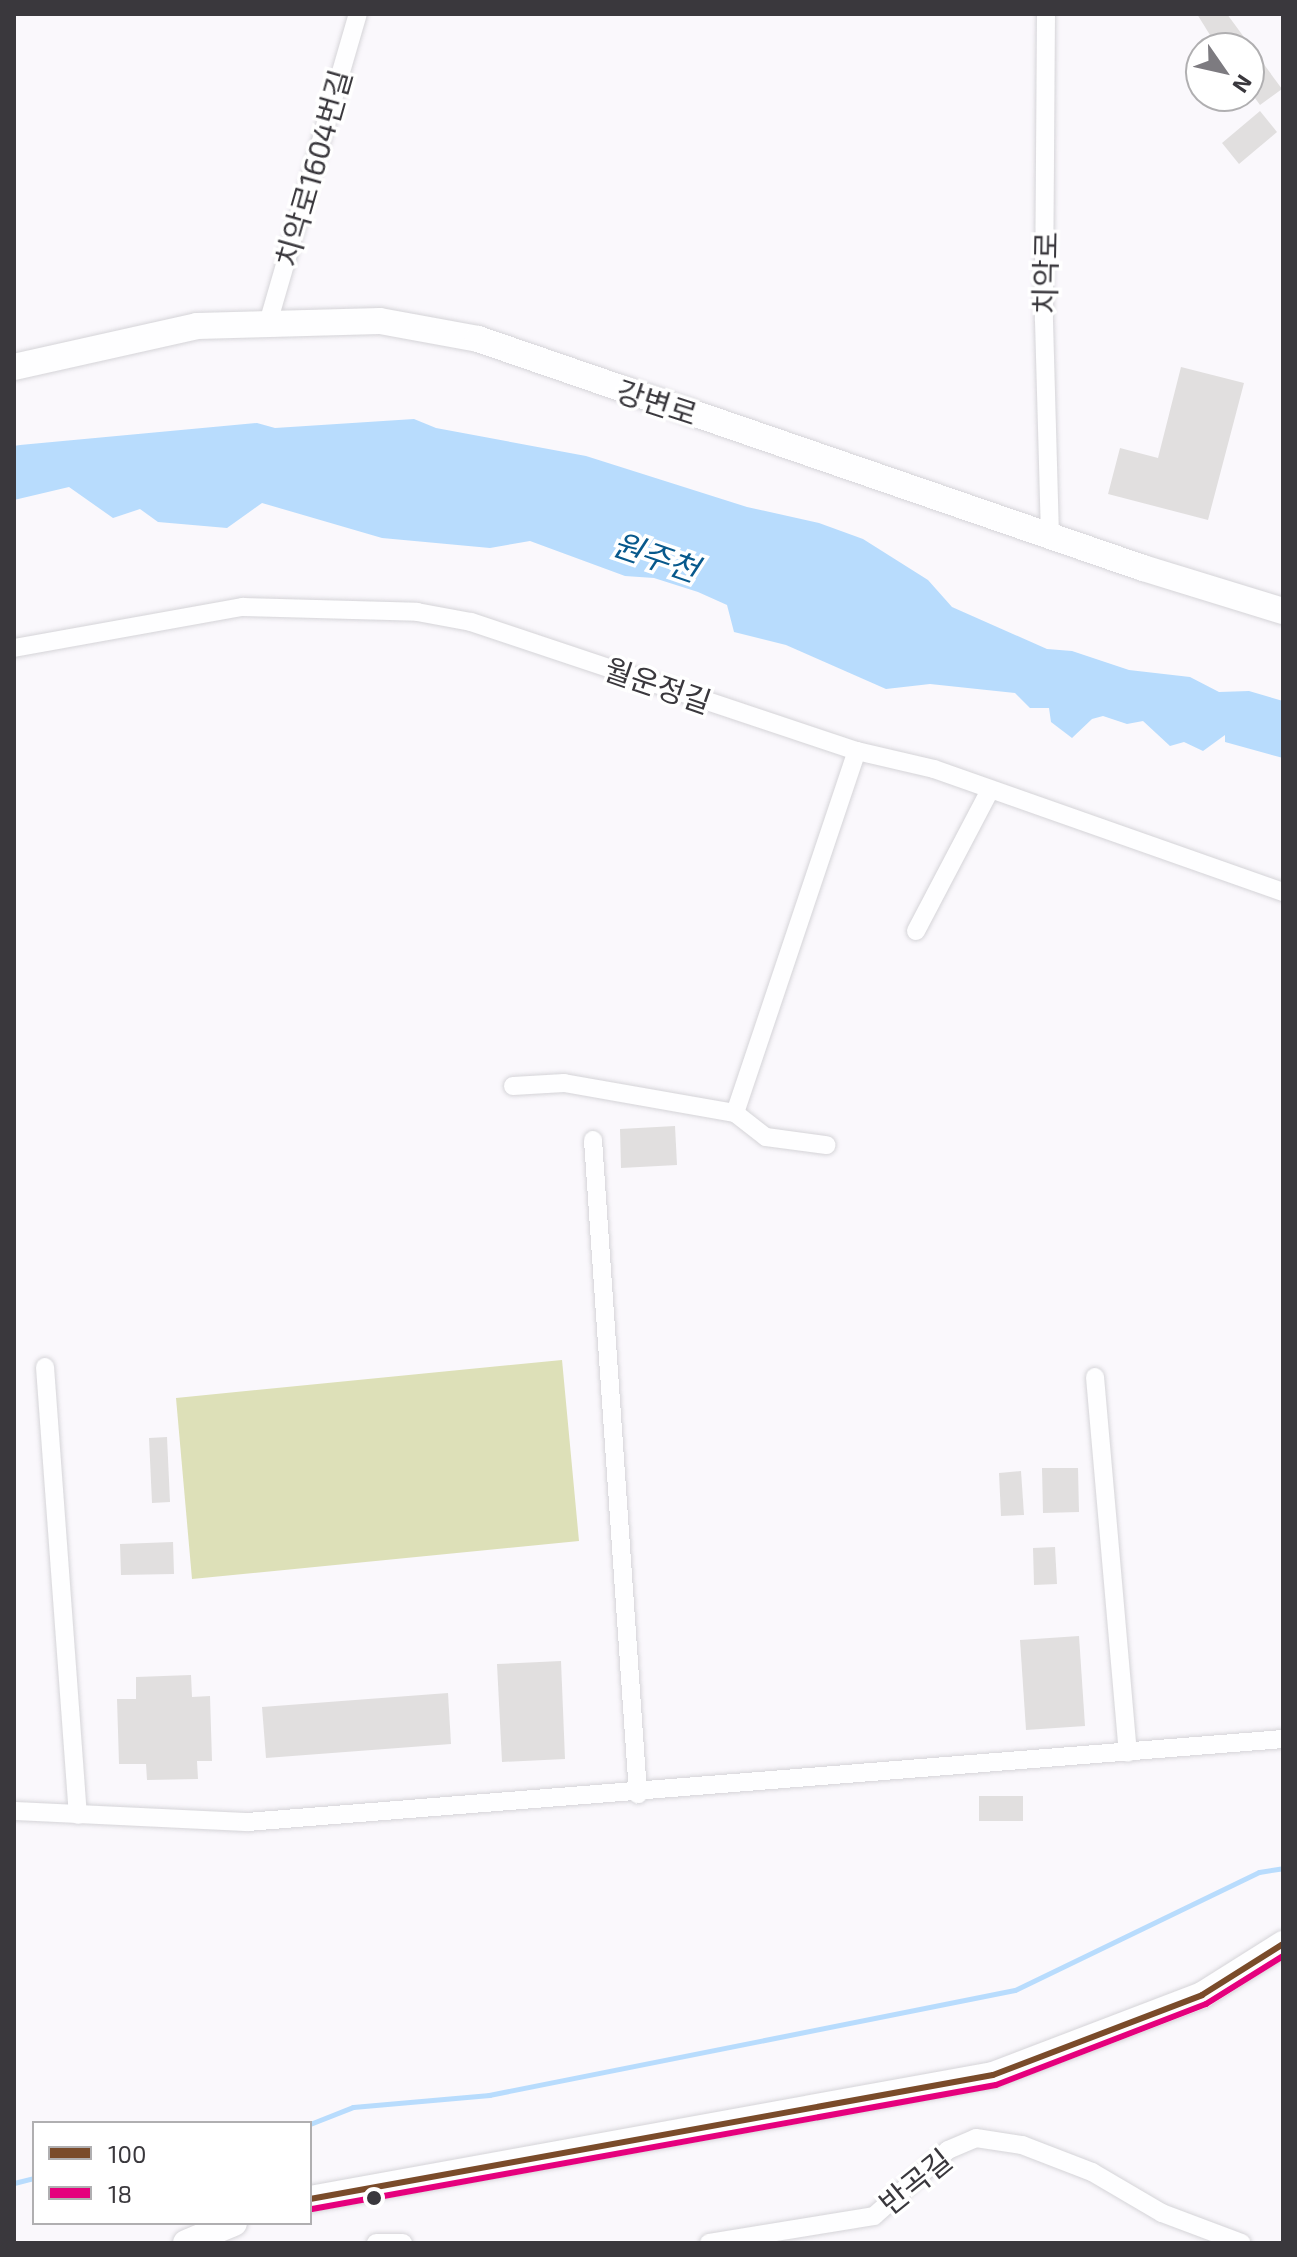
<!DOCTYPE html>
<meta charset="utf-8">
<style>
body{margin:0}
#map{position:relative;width:1297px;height:2257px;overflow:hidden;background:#faf8fc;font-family:"Exo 2","Noto Sans KR",sans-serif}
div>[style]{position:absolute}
.green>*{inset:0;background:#dde0b8}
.water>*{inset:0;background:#b8dcfd}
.stream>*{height:5px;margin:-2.5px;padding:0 2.5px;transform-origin:2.5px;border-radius:2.5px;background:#b8dcfd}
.building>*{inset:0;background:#e1dfdf}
.roads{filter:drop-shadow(0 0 2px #d5d4d8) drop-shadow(0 0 2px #d5d4d8)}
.street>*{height:18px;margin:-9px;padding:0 9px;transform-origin:9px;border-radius:9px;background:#fefeff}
.secondary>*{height:26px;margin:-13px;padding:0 13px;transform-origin:13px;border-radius:13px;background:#fefeff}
.bus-1>*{height:6px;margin:-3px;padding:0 3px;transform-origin:3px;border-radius:3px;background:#7a4b2a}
.bus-2>*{height:6px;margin:-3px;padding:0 3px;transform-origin:3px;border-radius:3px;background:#e5007d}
.dots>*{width:22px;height:22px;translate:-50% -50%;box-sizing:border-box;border:4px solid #fff;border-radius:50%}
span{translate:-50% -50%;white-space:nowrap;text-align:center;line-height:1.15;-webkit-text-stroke:7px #fff;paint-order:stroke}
.street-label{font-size:30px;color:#3a383d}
.water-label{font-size:32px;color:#08598c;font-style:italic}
.frame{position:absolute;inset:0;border:16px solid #3a383d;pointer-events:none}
.legend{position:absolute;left:32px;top:2121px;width:280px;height:104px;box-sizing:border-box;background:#fff;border:2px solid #b0afb1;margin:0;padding:10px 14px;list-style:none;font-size:24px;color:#3a383d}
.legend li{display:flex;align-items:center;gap:16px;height:40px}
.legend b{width:40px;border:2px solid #b0afb1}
.north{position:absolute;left:1185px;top:32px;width:80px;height:80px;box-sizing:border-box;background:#fff;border:2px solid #b0afb1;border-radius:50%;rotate:124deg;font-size:22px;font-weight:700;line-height:32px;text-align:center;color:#3a383d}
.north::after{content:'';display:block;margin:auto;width:28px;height:36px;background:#7d7b80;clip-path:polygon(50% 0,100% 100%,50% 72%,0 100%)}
</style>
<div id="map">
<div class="green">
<div style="clip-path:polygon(562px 1360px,579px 1541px,192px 1579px,176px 1398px)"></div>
</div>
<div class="water">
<div style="clip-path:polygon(414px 419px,436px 428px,586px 456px,747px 507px,819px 523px,863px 539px,928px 580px,952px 607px,1047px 649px,1072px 651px,1129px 670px,1190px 677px,1219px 692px,1249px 691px,1283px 701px,1283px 758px,1225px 742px,1225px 735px,1203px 751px,1184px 742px,1170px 746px,1143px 721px,1127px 724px,1103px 716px,1092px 719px,1072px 738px,1051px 722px,1049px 708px,1030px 708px,1015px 693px,930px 684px,886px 689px,786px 645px,734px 632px,727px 605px,698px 592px,654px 578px,625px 576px,530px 541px,490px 548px,382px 538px,262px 503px,227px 528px,158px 522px,140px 509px,113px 518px,69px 487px,14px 500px,14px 446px,20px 445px,257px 423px,275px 428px)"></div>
</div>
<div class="stream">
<div style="left:310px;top:2124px;width:46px;rotate:-21.6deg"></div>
<div style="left:353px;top:2107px;width:137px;rotate:-5deg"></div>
<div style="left:489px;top:2095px;width:536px;rotate:-11.29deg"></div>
<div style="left:1015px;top:1990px;width:271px;rotate:-25.8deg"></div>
<div style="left:1259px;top:1872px;width:24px;rotate:-9deg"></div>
<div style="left:14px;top:2183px;width:21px;rotate:-14deg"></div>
</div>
<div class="building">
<div style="clip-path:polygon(1197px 14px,1227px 14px,1282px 89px,1260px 105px,1249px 90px,1249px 48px,1218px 48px)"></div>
<div style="clip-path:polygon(1260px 111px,1277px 132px,1239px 164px,1222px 143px)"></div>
<div style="clip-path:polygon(1181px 367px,1244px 383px,1208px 520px,1108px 494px,1120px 448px,1158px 458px)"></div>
<div style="clip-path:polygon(675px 1126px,677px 1165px,621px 1168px,620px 1129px)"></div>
<div style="clip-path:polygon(167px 1437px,170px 1502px,152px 1503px,149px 1438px)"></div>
<div style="clip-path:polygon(1042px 1468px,1078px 1468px,1079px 1512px,1043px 1513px)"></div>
<div style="clip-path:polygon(1021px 1471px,1024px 1515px,1001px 1516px,999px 1473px)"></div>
<div style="clip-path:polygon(173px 1542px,174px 1574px,121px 1575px,120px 1544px)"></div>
<div style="clip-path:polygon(1055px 1547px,1057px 1584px,1034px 1585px,1033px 1548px)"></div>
<div style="clip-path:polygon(1079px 1636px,1085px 1726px,1026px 1730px,1020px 1640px)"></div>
<div style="clip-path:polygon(561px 1661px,565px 1759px,502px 1762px,497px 1664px)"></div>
<div style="clip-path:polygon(191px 1675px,192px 1697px,210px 1696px,212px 1761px,197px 1761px,198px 1779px,147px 1780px,146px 1764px,119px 1764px,117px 1699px,136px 1699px,136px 1677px)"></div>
<div style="clip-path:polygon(448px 1693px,451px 1744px,266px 1758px,262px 1707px)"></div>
<div style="clip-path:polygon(979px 1796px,1023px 1796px,1023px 1821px,979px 1821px)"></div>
</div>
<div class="roads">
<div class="street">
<div style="left:1046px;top:14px;width:307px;rotate:90.4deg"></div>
<div style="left:1044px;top:321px;width:212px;rotate:88.4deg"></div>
<div style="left:268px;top:323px;width:322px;rotate:-73.8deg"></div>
<div style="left:14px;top:648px;width:233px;rotate:-10.2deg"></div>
<div style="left:243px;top:607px;width:174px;rotate:1.6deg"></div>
<div style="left:417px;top:612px;width:55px;rotate:10.5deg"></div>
<div style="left:471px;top:622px;width:407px;rotate:18.5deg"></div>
<div style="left:857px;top:751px;width:79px;rotate:13.2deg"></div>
<div style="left:934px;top:769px;width:370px;rotate:19.4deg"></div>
<div style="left:916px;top:931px;width:159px;rotate:-62.3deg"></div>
<div style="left:513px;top:1086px;width:51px;rotate:-3.4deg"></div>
<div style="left:564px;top:1083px;width:174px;rotate:10deg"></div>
<div style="left:735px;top:1113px;width:382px;rotate:-71.4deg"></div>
<div style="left:735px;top:1113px;width:39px;rotate:38deg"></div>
<div style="left:766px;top:1137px;width:61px;rotate:7.6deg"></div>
<div style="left:593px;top:1140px;width:656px;rotate:86.06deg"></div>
<div style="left:45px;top:1367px;width:449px;rotate:85.8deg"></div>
<div style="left:1095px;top:1377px;width:377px;rotate:85deg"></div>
<div style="left:14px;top:1811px;width:233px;rotate:2.7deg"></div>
<div style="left:247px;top:1822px;width:1039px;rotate:-4.58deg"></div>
<div style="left:376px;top:2243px;width:27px"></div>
<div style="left:709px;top:2243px;width:167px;rotate:-9.3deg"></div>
<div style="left:874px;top:2216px;width:99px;rotate:-41.7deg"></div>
<div style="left:948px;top:2150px;width:30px;rotate:-23deg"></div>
<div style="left:976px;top:2138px;width:47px;rotate:8.7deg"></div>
<div style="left:1022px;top:2145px;width:75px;rotate:21.1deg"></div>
<div style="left:1092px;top:2172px;width:81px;rotate:30.4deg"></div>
<div style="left:1162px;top:2213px;width:85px;rotate:20.6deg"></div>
</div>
<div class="secondary">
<div style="left:14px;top:367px;width:188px;rotate:-12.6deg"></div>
<div style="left:197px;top:326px;width:183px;rotate:-1.6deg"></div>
<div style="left:380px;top:321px;width:100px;rotate:10.4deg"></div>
<div style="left:478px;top:339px;width:703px;rotate:19deg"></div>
<div style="left:1143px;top:568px;width:146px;rotate:17.1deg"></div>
<div style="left:310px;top:2199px;width:694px;rotate:-10.29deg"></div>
<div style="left:993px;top:2075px;width:224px;rotate:-20.9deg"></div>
<div style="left:1202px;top:1995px;width:96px;rotate:-32.2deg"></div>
<div style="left:186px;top:2243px;width:52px;rotate:-22.6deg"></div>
</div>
</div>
<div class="bus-1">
<div style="left:310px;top:2199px;width:694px;rotate:-10.29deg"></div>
<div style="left:993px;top:2075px;width:224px;rotate:-20.9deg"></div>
<div style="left:1202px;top:1995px;width:96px;rotate:-32.2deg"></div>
</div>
<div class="bus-2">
<div style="left:312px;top:2209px;width:695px;rotate:-10.28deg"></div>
<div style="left:996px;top:2085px;width:225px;rotate:-21.1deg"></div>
<div style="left:1206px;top:2004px;width:91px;rotate:-31.9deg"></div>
</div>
<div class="dots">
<div style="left:374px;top:2198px;background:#3a383d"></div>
</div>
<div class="street-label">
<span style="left:313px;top:168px;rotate:-74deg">치악로1604번길</span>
<span style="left:1045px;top:273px;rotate:-89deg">치악로</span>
<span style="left:657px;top:402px;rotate:18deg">강변로</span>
<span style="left:658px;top:685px;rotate:19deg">월운정길</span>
<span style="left:915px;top:2181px;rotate:-39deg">반곡길</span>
</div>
<div class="water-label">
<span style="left:656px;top:556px;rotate:19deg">원주천</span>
</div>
<div class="frame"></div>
<ul class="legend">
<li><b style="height:10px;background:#7a4b2a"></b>100</li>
<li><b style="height:10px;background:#e5007d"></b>18</li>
</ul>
<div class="north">N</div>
</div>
